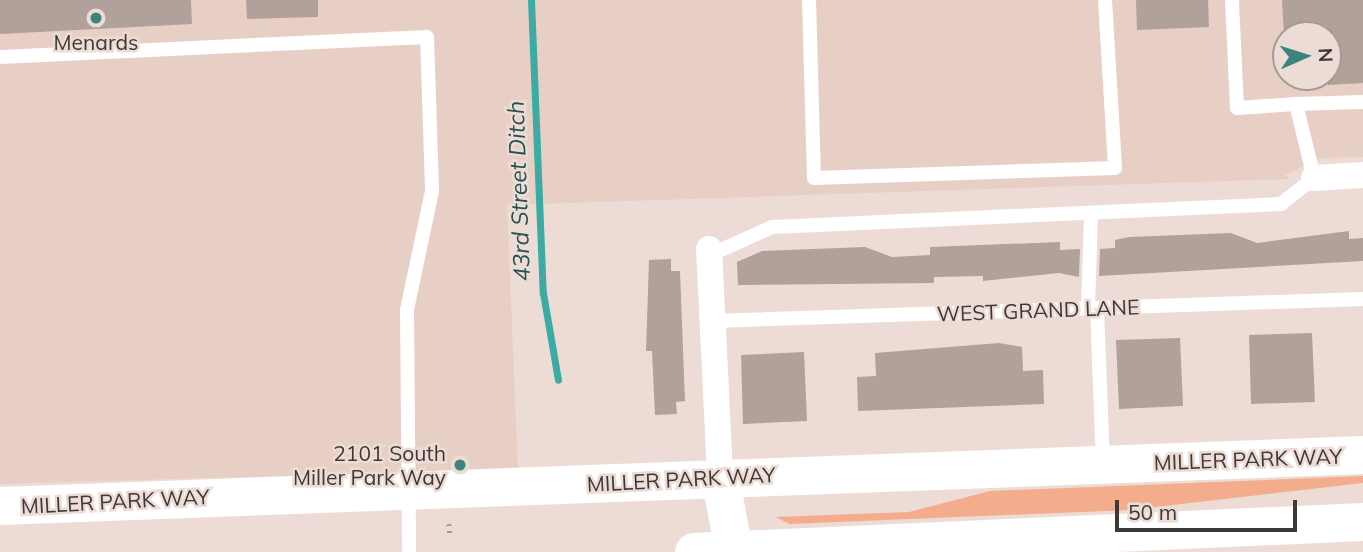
<!DOCTYPE html>
<html>
<head>
<meta charset="utf-8">
<style>
	body { margin:0 }
	#map { position:relative; width:1363px; height:552px; overflow:hidden; background:#ecdcd5; font-family:Mulish,sans-serif }
	div>[style] { position:absolute }
	[style*='--x'] { left:calc(var(--x)*1px); top:calc(var(--y)*1px); width:calc(var(--w)*1px); rotate:calc(var(--a)*1deg) }
	.built>* { inset:0; background:#e7cfc5 }
	.green>* { inset:0; background:#f3ad8d }
	.stream>* { height:7px; margin:-3.5px; padding:0 3.5px; transform-origin:3.5px; border-radius:3.5px; background:#3caba4 }
	.building>* { inset:0; background:#b0a19a }
	.path>* { height:4.5px; margin-top:-2.25px; transform-origin:0; background:repeating-linear-gradient(90deg,#a29691 0 2px,transparent 0 7px) }
	.lane>* { height:14px; margin:-7px; padding:0 7px; transform-origin:7px; border-radius:7px; background:#fff }
	.street>* { height:26px; margin:-13px; padding:0 13px; transform-origin:13px; border-radius:13px; background:#fff }
	.secondary>* { height:38px; margin:-19px; padding:0 19px; transform-origin:19px; border-radius:19px; background:#fff }
	.dots>* { width:19px; height:19px; translate:-50% -50%; box-sizing:border-box; border:4px solid #ecdcd5; border-radius:50% }
	span { translate:-50% -50%; white-space:nowrap; text-align:center; line-height:1.15; -webkit-text-stroke:5px #ecdcd5; paint-order:stroke }
	.poi-label { font-size:21px; color:#3f3936 }
	.right { translate:-100% -50%; text-align:right }
	.street-label { font-size:21px; color:#3f3936 }
	.water-label { font-size:23px; color:#245350; font-style:italic }
	.north { position:absolute; left:1272px; top:21px; width:70px; height:70px; box-sizing:border-box; background:#ecdcd5; border:2px solid #a79b95; border-radius:50%; rotate:87deg; font-size:19px; font-weight:700; line-height:28px; text-align:center; color:#3f3936 }
	.north::after { content:''; display:block; margin:auto; width:24px; height:32px; background:#3b837e; clip-path:polygon(50% 0,100% 100%,50% 72%,0 100%) }
	.scale { position:absolute; left:1115px; top:500px; width:182px; height:32px; box-sizing:border-box; border:4px solid #3f3936; border-top:0; padding-left:9px; font-size:21px; line-height:24px; white-space:nowrap; color:#3f3936; -webkit-text-stroke:5px #ecdcd5; paint-order:stroke }
</style>
</head>
<body>
<div id="map">
	<div class="built">
		<i style="clip-path:polygon(evenodd,0 0,1363px 0,1363px 157px,1320px 158px,1285px 175px,1289px 179px,507px 205px,518px 469px,0 484px,0 0,1286px 35px,1328px 35px,1328px 77px,1286px 77px,1286px 35px)"></i>
	</div>
	<div class="green">
		<i style="clip-path:polygon(1363px 476px,1363px 483px,1130px 510px,790px 524px,775px 517px,909px 512px,990px 491px)"></i>
	</div>
	<div class="stream">
		<i style="--x:531;--y:0;--w:293;--a:87.7"></i>
		<i style="--x:543;--y:293;--w:88;--a:80.2"></i>
	</div>
	<div class="building">
		<i style="clip-path:polygon(0 0,191px 0,192px 24px,0 34px)"></i>
		<i style="clip-path:polygon(246px 0,318px 0,318px 17px,247px 19px)"></i>
		<i style="clip-path:polygon(1136px 0,1208px 0,1209px 27px,1137px 30px)"></i>
		<i style="clip-path:polygon(1282px 0,1363px 0,1363px 83px,1328px 85px,1328px 35px,1284px 35px)"></i>
		<i style="clip-path:polygon(1349px 231px,1349px 239px,1363px 238px,1363px 261px,1099px 276px,1100px 249px,1115px 248px,1115px 240px,1129px 237px,1231px 233px,1257px 243px)"></i>
		<i style="clip-path:polygon(1060px 242px,1060px 250px,1080px 249px,1079px 277px,1059px 273px,983px 281px,983px 276px,934px 277px,934px 283px,738px 285px,737px 262px,762px 251px,865px 247px,892px 257px,930px 255px,930px 247px)"></i>
		<i style="clip-path:polygon(671px 259px,671px 271px,680px 271px,685px 401px,676px 402px,677px 414px,655px 415px,652px 351px,646px 351px,649px 260px)"></i>
		<i style="clip-path:polygon(1312px 333px,1315px 402px,1251px 404px,1249px 335px)"></i>
		<i style="clip-path:polygon(1180px 338px,1183px 406px,1119px 409px,1116px 340px)"></i>
		<i style="clip-path:polygon(999px 343px,1022px 347px,1023px 371px,1043px 370px,1044px 404px,858px 411px,857px 377px,876px 376px,875px 353px)"></i>
		<i style="clip-path:polygon(804px 352px,807px 421px,743px 424px,741px 355px)"></i>
	</div>
	<div class="path">
		<i style="--x:449;--y:524;--w:10;--a:84"></i>
	</div>
	<div class="lane">
		<i style="--x:809;--y:0;--w:178;--a:88.4"></i>
		<i style="--x:814;--y:178;--w:301;--a:-1.9"></i>
		<i style="--x:1115;--y:168;--w:168;--a:-93.4"></i>
		<i style="--x:0;--y:57;--w:427;--a:-2.7"></i>
		<i style="--x:427;--y:37;--w:154;--a:88.1"></i>
		<i style="--x:432;--y:191;--w:122;--a:101.9"></i>
		<i style="--x:407;--y:310;--w:242;--a:89.5"></i>
		<i style="--x:1296;--y:104;--w:67;--a:-1.7"></i>
		<i style="--x:710;--y:255;--w:68;--a:-24.3"></i>
		<i style="--x:772;--y:227;--w:510;--a:-2.59"></i>
		<i style="--x:1281;--y:204;--w:42;--a:-38.2"></i>
		<i style="--x:1314;--y:178;--w:76;--a:-103.7"></i>
		<i style="--x:1296;--y:104;--w:59;--a:176.1"></i>
		<i style="--x:1237;--y:108;--w:108;--a:-92.7"></i>
		<i style="--x:1097;--y:308;--w:155;--a:87.8"></i>
		<i style="--x:1088;--y:309;--w:94;--a:-88.2"></i>
		<i style="--x:713;--y:321;--w:650;--a:-1.94"></i>
	</div>
	<div class="street">
		<i style="--x:1314;--y:178;--w:49;--a:-3.5"></i>
		<i style="--x:709;--y:249;--w:227;--a:87.2"></i>
	</div>
	<div class="secondary">
		<i style="--x:720;--y:476;--w:76;--a:79.4"></i>
		<i style="--x:0;--y:506;--w:1364;--a:-2.14"></i>
		<i style="--x:694;--y:552;--w:670;--a:-2.57"></i>
	</div>
	<div class="dots">
		<i style="left:96px;top:18px;background:#3b837e"></i>
		<i style="left:460px;top:465px;background:#3b837e"></i>
	</div>
	<div class="poi-label">
		<span style="left:96px;top:42px">Menards</span>
		<span class="right" style="left:446px;top:465px">2101 South<br>Miller Park Way</span>
	</div>
	<div class="street-label">
		<span style="left:1038px;top:310px;rotate:-2deg">WEST GRAND LANE</span>
		<span style="left:1248px;top:459px;rotate:-2deg">MILLER PARK WAY</span>
		<span style="left:681px;top:479px;rotate:-3deg">MILLER PARK WAY</span>
		<span style="left:115px;top:501px;rotate:-3deg">MILLER PARK WAY</span>
	</div>
	<div class="water-label">
		<span style="left:519px;top:191px;rotate:-92deg">43rd Street Ditch</span>
	</div>
	<div class="north">N</div>
	<div class="scale">50 m</div>
</div>
</body>
</html>
